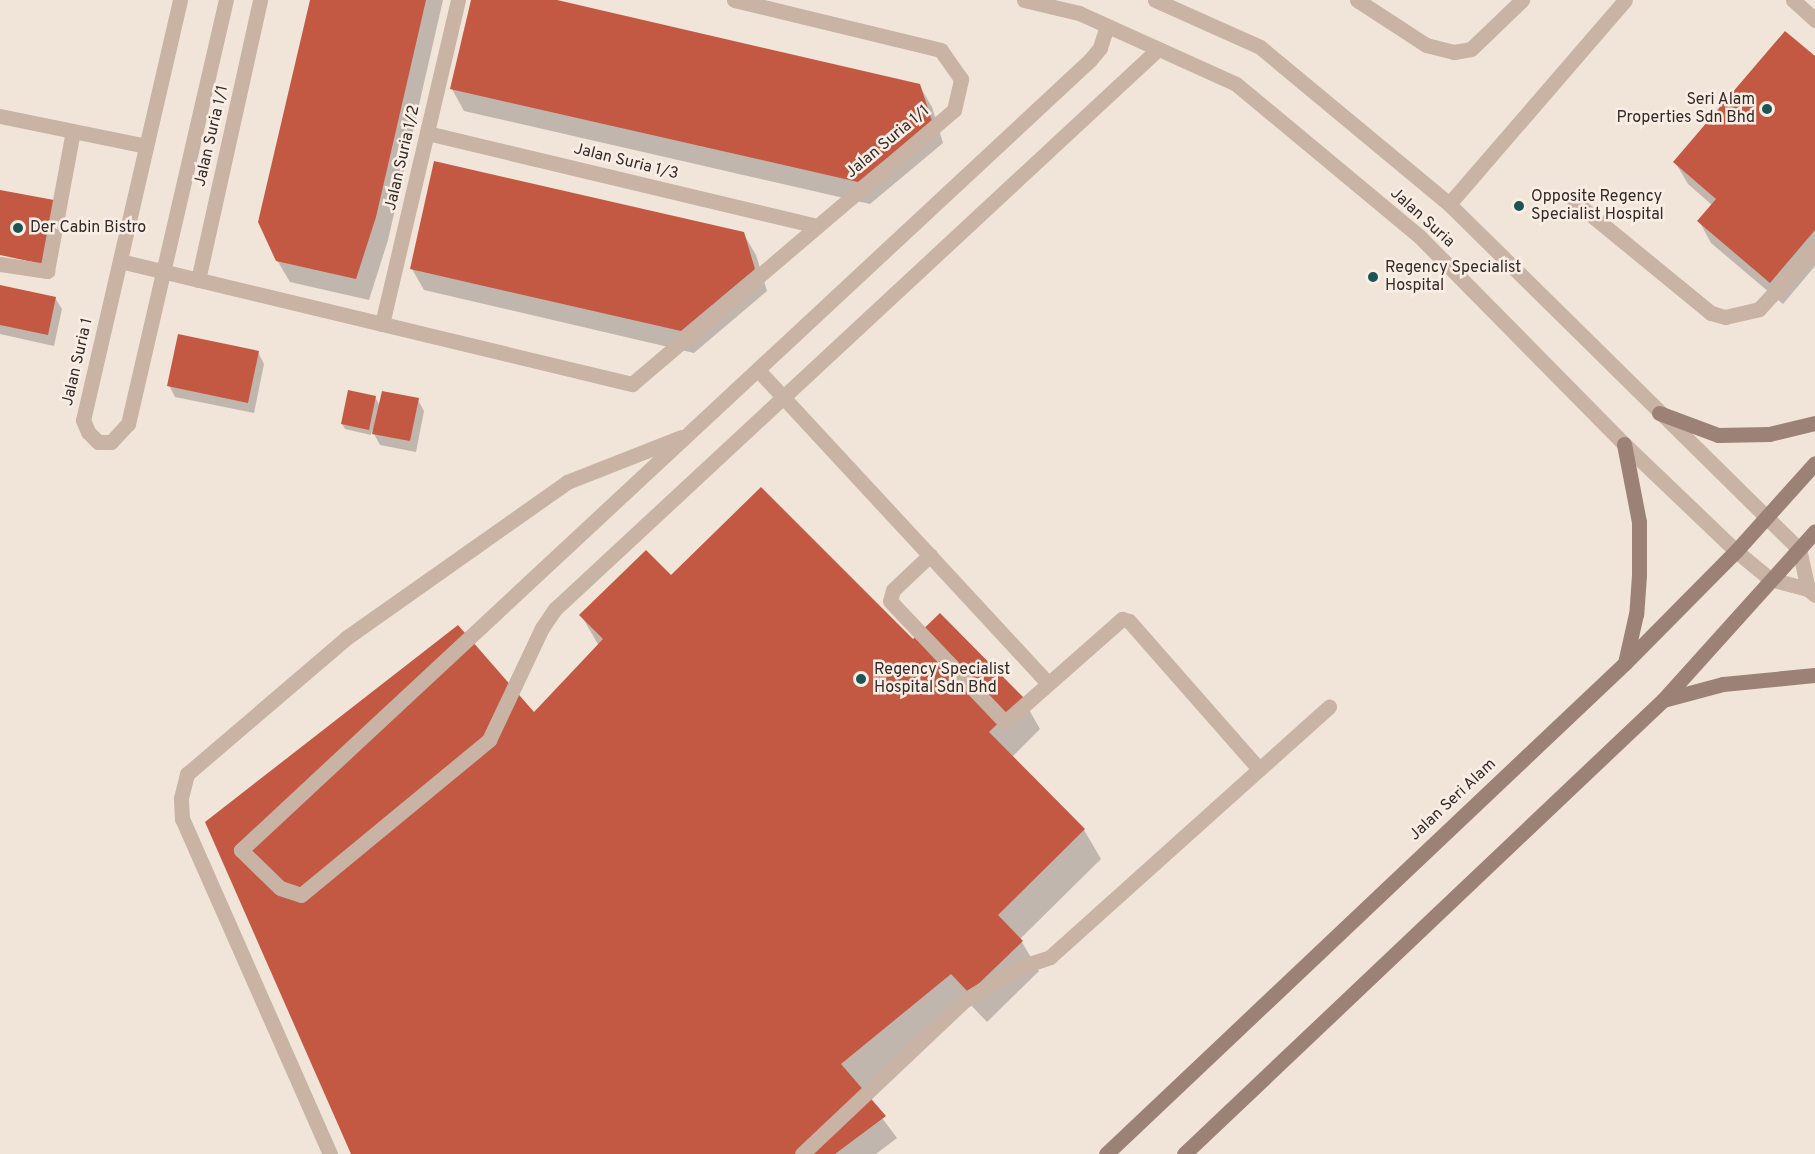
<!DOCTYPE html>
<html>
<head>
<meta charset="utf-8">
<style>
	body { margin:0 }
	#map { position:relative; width:1815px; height:1154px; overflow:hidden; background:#f1e4d9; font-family:Overpass,sans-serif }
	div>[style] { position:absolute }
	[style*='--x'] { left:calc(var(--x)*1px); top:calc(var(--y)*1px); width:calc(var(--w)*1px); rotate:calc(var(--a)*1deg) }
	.shadow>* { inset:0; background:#0003 }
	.building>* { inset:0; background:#c45943 }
	.service>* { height:15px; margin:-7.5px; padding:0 7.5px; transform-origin:7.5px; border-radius:7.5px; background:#c8b3a5 }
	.minor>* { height:15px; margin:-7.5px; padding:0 7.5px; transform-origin:7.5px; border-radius:7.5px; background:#c8b3a5 }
	.secondary>* { height:15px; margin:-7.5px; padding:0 7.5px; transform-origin:7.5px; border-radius:7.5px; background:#9c8177 }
	.dots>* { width:16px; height:16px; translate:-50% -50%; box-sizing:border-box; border:3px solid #f9eee5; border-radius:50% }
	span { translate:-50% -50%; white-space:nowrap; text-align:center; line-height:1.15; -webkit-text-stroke:5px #f9eee5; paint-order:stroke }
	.poi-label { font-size:16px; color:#342a26 }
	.right { translate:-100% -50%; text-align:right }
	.left { translate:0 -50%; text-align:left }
	.street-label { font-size:16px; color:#342a26 }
</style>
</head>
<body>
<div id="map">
	<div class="shadow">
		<i style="clip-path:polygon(312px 0,443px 0,388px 240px,369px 300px,290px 282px,277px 260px)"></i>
		<i style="clip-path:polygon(472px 0,549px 0,919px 85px,932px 107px,943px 143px,870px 204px,464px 111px,452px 89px)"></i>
		<i style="clip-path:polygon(1815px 58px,1815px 266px,1783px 304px,1711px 243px,1699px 221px,1712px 205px,1688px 184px,1675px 162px)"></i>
		<i style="clip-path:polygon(743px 233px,756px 255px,767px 291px,694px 353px,424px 290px,412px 269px)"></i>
		<i style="clip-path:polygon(0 287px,55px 298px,62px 309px,54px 346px,0 334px)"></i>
		<i style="clip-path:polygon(258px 352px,264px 364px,254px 413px,175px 397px,169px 385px)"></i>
		<i style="clip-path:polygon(375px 397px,380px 406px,418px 400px,424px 411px,416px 452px,380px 445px,372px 430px,371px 435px,345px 429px,342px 424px)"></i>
		<i style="clip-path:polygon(671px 578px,913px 641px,1023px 699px,1040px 729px,1012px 757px,1084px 830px,1101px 859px,1020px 939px,1039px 971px,987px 1022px,969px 1003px,862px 1091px,897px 1138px,876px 1154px,353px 1154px,534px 714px,599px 646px,581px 615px)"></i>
	</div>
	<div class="building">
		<i style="clip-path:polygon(310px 0,426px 0,376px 217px,356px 279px,276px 261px,258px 222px)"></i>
		<i style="clip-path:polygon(471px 0,557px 0,920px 84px,932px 121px,858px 182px,450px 89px)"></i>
		<i style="clip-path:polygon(1785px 31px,1815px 56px,1815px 230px,1770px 283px,1697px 221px,1716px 199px,1673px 162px)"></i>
		<i style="clip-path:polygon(434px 161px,744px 232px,755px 269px,681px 331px,410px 269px)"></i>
		<i style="clip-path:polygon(0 190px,54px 200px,42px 264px,0 255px)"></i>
		<i style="clip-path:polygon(0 285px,56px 297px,48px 335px,0 325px)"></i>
		<i style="clip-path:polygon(178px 334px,259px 351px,248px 403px,167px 386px)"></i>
		<i style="clip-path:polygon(348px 390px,376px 396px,369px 430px,341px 424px)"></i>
		<i style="clip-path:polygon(382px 391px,419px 398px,410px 441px,372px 434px)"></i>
		<i style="clip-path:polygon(761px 487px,913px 639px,940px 613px,1024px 698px,989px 732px,1085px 829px,998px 915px,1023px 941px,969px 993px,951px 974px,841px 1064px,886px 1116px,835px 1154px,351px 1154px,205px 822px,458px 625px,534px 712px,603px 639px,579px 615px,646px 550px,671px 575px)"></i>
	</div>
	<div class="service">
		<i style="--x:1357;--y:0;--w:82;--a:33.1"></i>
		<i style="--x:1426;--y:45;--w:29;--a:14"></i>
		<i style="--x:1454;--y:52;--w:17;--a:-10"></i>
		<i style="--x:1471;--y:49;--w:71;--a:-43.9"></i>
		<i style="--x:1793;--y:0;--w:30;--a:42"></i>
		<i style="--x:1107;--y:26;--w:23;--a:108"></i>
		<i style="--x:1100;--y:48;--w:16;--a:130"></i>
		<i style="--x:1090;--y:60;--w:1160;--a:137.06"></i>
		<i style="--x:241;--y:850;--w:54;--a:44.3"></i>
		<i style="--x:280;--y:888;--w:22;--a:18"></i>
		<i style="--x:301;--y:895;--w:244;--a:-39.5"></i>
		<i style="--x:489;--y:740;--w:124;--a:-64.7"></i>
		<i style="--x:542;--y:628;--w:23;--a:-56"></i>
		<i style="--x:555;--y:609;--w:823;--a:-42.88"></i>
		<i style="--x:0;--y:116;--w:149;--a:11.6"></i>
		<i style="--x:427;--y:133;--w:401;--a:13.4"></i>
		<i style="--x:1574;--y:201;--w:177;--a:39.3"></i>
		<i style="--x:1711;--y:313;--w:15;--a:16"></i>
		<i style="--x:1725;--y:317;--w:35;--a:-13"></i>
		<i style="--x:1759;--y:309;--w:83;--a:-47.4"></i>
		<i style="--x:1449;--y:204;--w:269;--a:-49.2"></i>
		<i style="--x:0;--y:264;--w:48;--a:8.5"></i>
		<i style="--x:47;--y:271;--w:142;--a:-79.5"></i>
		<i style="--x:382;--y:324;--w:333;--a:-76.8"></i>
		<i style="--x:758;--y:370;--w:427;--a:47.2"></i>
		<i style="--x:930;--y:555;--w:51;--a:136.6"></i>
		<i style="--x:893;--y:590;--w:11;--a:105"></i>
		<i style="--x:890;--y:601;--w:167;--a:46.5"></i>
		<i style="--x:1005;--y:722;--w:156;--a:-41.4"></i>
		<i style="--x:1122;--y:619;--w:7;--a:16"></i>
		<i style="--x:1129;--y:621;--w:197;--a:48.7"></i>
		<i style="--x:330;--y:1154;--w:366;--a:-113.8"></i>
		<i style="--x:182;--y:819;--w:21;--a:-93"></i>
		<i style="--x:181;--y:798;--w:25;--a:-76"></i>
		<i style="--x:187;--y:774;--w:209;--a:-40.5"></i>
		<i style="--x:346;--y:638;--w:271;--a:-35.2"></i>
		<i style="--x:567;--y:482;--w:123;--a:-21.5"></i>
		<i style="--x:802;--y:1154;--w:224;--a:-43.4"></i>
		<i style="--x:965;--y:1000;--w:61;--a:-31.6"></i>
		<i style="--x:1017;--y:968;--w:35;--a:-18"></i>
		<i style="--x:1050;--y:957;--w:375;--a:-41.9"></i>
	</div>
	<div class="minor">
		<i style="--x:180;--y:0;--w:431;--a:103"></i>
		<i style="--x:83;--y:420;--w:13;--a:67"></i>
		<i style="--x:88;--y:432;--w:14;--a:45"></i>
		<i style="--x:98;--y:442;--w:13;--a:0"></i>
		<i style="--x:111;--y:442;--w:25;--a:-47"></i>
		<i style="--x:128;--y:424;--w:435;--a:-77"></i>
		<i style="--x:1024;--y:0;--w:57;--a:13.3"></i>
		<i style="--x:1079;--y:13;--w:172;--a:24.3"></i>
		<i style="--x:1236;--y:84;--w:239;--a:39.7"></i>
		<i style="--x:1420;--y:237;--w:291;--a:45.4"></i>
		<i style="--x:1624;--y:444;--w:155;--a:43.7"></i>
		<i style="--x:1736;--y:551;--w:44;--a:39.5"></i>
		<i style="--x:1770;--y:579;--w:39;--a:15"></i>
		<i style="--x:1808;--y:589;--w:9;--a:41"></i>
		<i style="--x:1155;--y:0;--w:115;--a:24.1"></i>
		<i style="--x:1260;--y:47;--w:246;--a:39.7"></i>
		<i style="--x:1449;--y:204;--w:491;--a:44.6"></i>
		<i style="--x:1799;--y:549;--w:41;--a:77.3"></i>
		<i style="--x:120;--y:261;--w:527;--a:13.51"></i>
		<i style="--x:632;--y:384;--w:423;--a:-40.4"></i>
		<i style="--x:954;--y:110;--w:32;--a:-77"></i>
		<i style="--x:961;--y:79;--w:35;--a:-125"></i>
		<i style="--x:941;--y:50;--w:213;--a:-166.4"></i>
		<i style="--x:198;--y:280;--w:287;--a:-77.5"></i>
	</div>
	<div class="secondary">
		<i style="--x:1659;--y:413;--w:63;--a:20.4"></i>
		<i style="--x:1718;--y:435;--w:51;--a:-1.1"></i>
		<i style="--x:1769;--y:434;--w:47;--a:-13.4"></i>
		<i style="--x:1624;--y:444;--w:79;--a:79.1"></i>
		<i style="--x:1639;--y:522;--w:53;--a:90"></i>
		<i style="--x:1639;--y:575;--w:39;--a:94"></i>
		<i style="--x:1636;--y:614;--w:50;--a:102.7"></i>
		<i style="--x:1663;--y:700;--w:62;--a:-14.9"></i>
		<i style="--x:1723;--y:684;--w:92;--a:-5.6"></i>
		<i style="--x:1106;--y:1154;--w:714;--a:-43.41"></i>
		<i style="--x:1625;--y:663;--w:158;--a:-45.3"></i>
		<i style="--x:1736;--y:551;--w:118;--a:-48.1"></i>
		<i style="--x:1184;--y:1154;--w:660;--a:-43.47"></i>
		<i style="--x:1663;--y:700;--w:227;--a:-48"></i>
	</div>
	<div class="dots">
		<i style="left:1767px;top:109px;background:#1d5554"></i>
		<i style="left:1519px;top:206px;background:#1d5554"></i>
		<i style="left:18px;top:228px;background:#1d5554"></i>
		<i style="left:1373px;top:277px;background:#1d5554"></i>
		<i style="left:861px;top:679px;background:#1d5554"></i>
	</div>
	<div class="poi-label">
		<span class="right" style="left:1755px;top:109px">Seri Alam<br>Properties Sdn Bhd</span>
		<span class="left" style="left:1531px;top:206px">Opposite Regency<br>Specialist Hospital</span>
		<span class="left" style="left:30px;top:228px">Der Cabin Bistro</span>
		<span class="left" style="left:1385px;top:277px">Regency Specialist<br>Hospital</span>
		<span class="left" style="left:874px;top:679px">Regency Specialist<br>Hospital Sdn Bhd</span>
	</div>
	<div class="street-label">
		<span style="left:212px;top:136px;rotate:-77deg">Jalan Suria 1/1</span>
		<span style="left:888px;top:142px;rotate:-40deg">Jalan Suria 1/1</span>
		<span style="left:403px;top:158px;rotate:-77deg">Jalan Suria 1/2</span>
		<span style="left:626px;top:162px;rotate:14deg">Jalan Suria 1/3</span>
		<span style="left:1422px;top:218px;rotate:42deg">Jalan Suria</span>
		<span style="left:78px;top:362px;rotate:-77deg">Jalan Suria 1</span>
		<span style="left:1453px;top:800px;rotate:-43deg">Jalan Seri Alam</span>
	</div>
</div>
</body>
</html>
